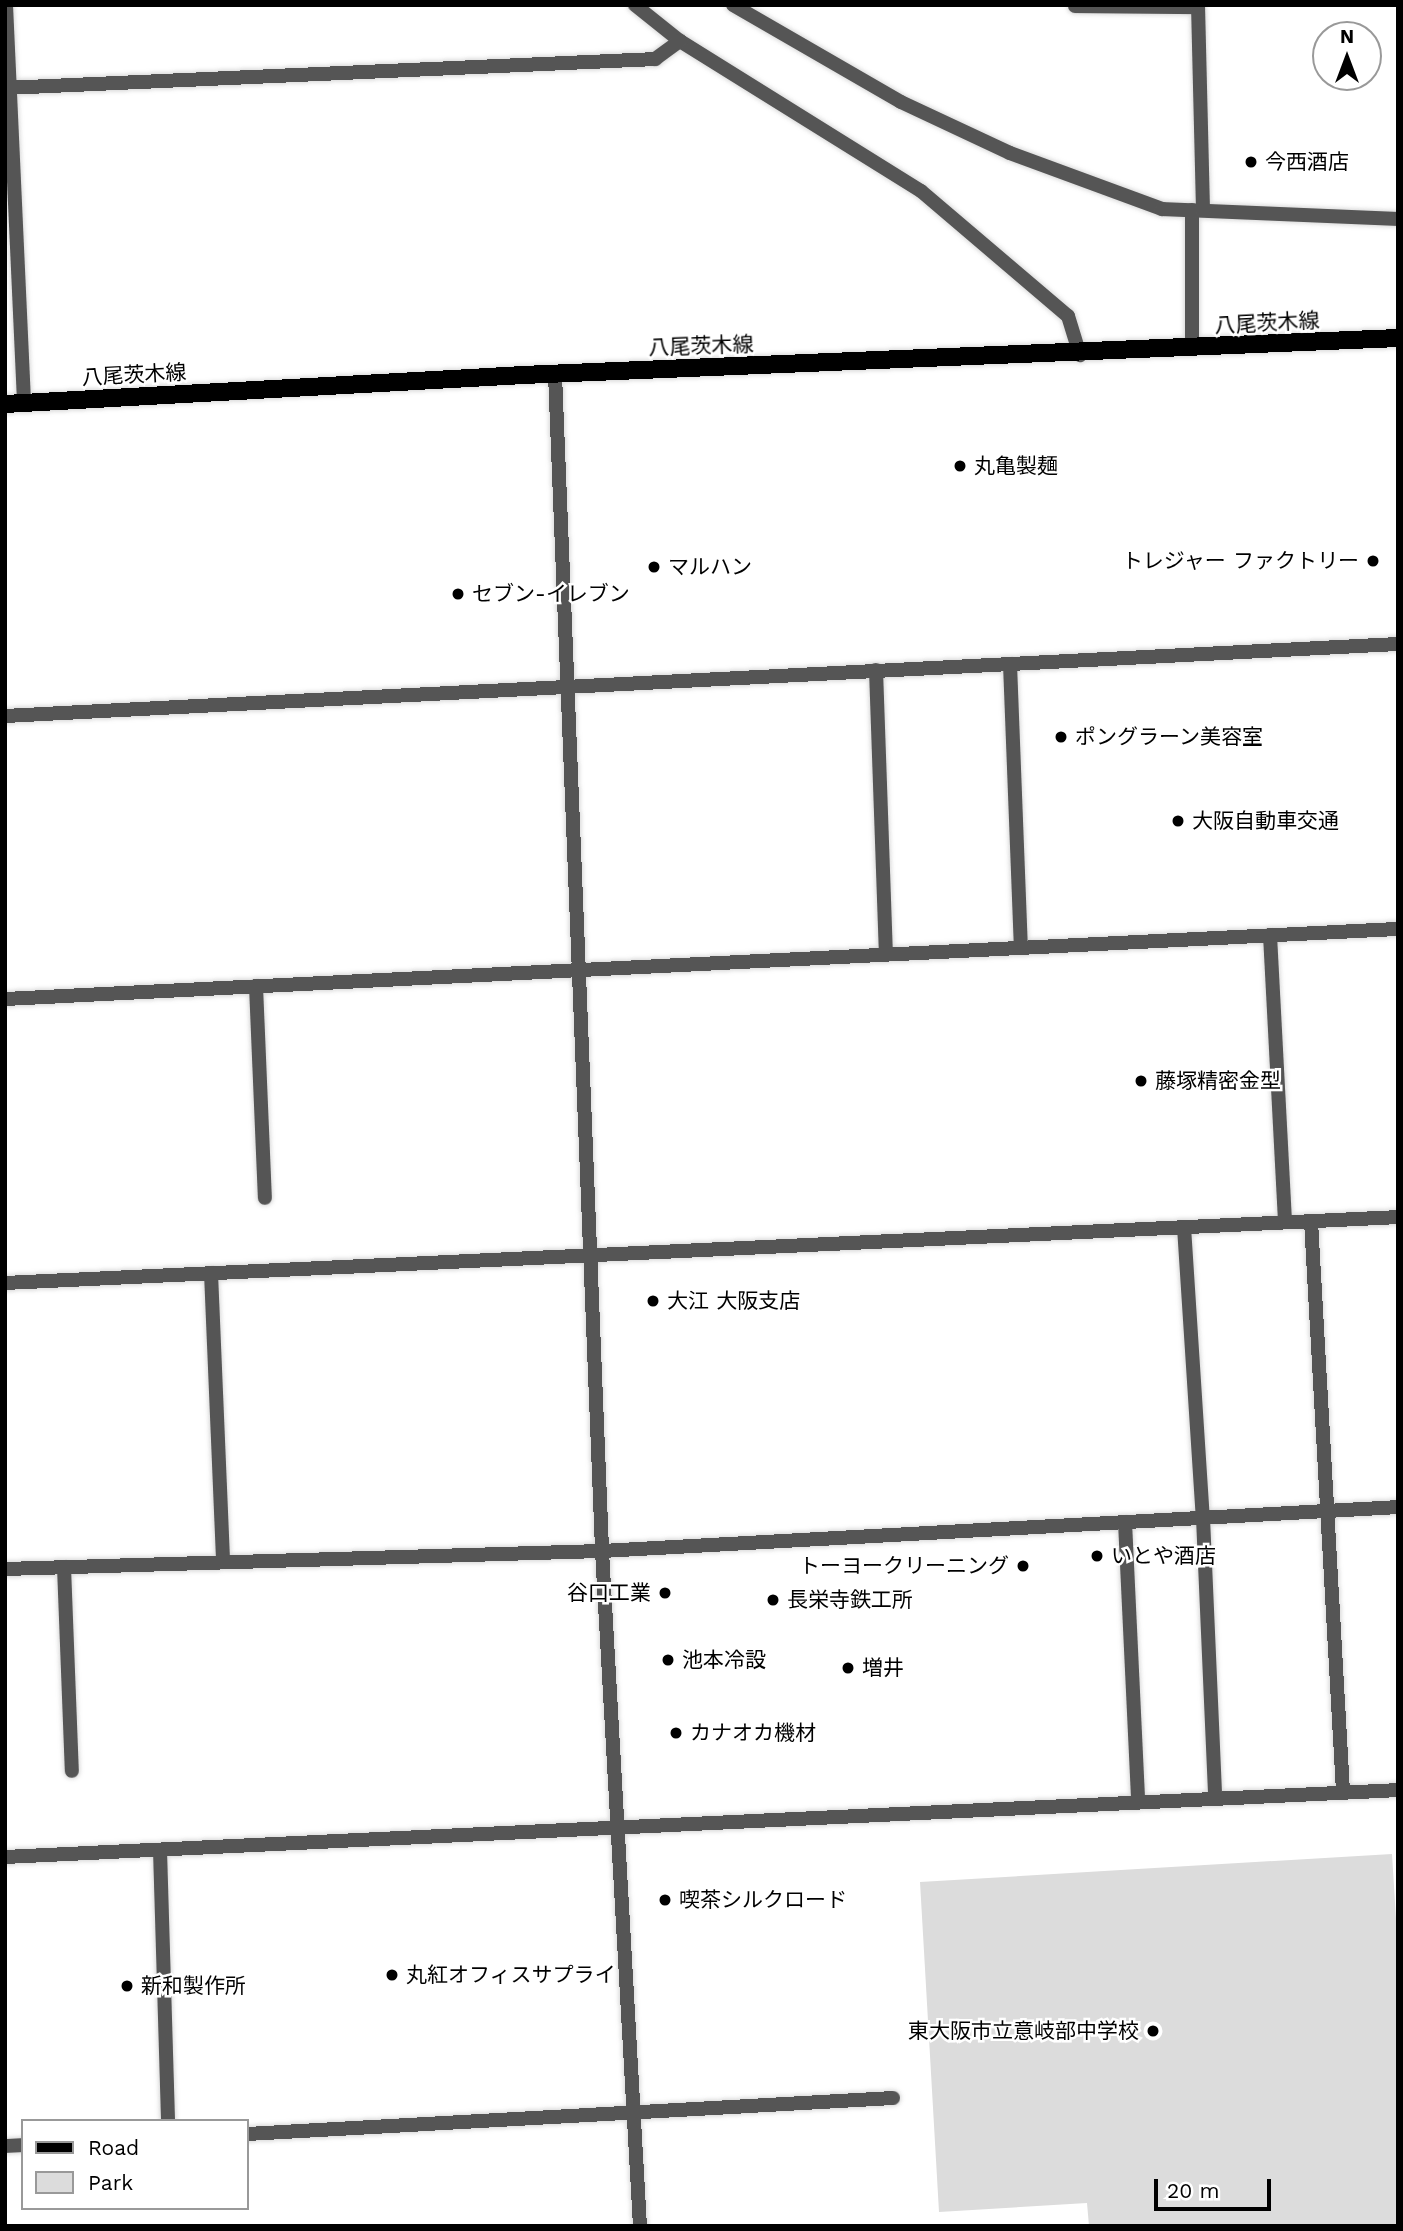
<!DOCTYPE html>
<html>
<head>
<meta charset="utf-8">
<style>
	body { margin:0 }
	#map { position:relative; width:1403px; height:2231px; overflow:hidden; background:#fff; font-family:"Work Sans","Noto Sans JP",sans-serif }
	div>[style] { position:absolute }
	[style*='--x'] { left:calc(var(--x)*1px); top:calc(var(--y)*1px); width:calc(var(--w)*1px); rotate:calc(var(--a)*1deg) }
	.green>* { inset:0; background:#dcdcdc }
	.roads { filter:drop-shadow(0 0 2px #dbdbdb) drop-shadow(0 0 2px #dbdbdb) }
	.lane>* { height:14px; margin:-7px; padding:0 7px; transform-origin:7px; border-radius:7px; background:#555 }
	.street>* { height:14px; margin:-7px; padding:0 7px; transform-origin:7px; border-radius:7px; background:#555 }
	.primary>* { height:18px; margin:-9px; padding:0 9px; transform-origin:9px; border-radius:9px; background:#000 }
	.dots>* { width:19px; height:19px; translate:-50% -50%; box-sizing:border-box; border:4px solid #fff; border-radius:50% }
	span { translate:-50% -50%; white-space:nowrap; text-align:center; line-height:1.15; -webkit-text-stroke:5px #fff; paint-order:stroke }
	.poi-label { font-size:21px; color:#000 }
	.left { translate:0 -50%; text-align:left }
	.right { translate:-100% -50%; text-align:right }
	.street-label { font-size:21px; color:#000 }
	.frame { position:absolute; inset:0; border:7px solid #000; pointer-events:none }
	.legend { position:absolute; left:21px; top:2119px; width:228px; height:91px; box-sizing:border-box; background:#fff; border:2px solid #999; margin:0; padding:9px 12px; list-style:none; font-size:21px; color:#000 }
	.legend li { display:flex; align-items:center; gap:14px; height:35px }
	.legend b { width:35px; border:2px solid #999 }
	.north { position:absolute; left:1312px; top:21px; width:70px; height:70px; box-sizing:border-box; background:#fff; border:2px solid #999; border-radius:50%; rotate:0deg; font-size:19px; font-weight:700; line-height:28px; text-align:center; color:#000 }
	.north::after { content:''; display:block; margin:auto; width:24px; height:32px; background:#000; clip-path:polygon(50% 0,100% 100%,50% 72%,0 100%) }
	.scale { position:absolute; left:1154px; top:2179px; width:117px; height:32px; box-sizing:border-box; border:4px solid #000; border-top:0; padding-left:9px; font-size:21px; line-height:24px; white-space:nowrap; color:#000; -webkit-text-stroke:5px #fff; paint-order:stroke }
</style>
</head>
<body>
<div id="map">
	<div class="green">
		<i style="clip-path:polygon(1392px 1854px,1398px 1951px,1398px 2226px,1089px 2226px,1087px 2203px,939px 2212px,920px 1882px)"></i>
	</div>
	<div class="roads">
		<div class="lane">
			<i style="--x:1075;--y:6;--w:123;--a:0.5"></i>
			<i style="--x:1192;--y:210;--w:139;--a:90"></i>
			<i style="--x:1010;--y:664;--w:283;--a:87.8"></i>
			<i style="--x:876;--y:670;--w:284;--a:88"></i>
			<i style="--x:256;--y:986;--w:212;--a:87.6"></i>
			<i style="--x:1184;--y:1227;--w:292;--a:86.3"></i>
			<i style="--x:211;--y:1273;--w:289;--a:87.6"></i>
			<i style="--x:64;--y:1567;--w:204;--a:87.8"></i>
		</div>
		<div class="street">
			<i style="--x:6;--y:5;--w:398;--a:87.4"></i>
			<i style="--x:635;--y:5;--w:58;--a:38.7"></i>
			<i style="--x:680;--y:41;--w:284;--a:31.9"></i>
			<i style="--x:921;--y:191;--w:193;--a:40.4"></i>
			<i style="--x:1068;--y:316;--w:41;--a:72.9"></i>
			<i style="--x:733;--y:5;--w:194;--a:30"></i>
			<i style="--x:901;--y:102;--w:120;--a:25.1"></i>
			<i style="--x:1010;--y:153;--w:162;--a:20.2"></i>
			<i style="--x:1162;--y:209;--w:236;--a:2.4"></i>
			<i style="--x:1198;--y:5;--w:205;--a:88.6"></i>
			<i style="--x:5;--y:88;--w:651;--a:-2.55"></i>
			<i style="--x:655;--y:59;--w:31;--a:-36"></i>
			<i style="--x:555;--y:374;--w:1178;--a:87.71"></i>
			<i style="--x:602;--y:1551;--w:676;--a:86.78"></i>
			<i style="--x:5;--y:716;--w:1395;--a:-2.96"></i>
			<i style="--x:1270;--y:935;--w:287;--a:87"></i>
			<i style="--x:5;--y:999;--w:1395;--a:-2.88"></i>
			<i style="--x:1311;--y:1221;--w:572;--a:86.79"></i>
			<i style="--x:5;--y:1283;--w:1395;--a:-2.71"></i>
			<i style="--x:1203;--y:1518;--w:280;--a:87.5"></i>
			<i style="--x:1125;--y:1522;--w:280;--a:87.3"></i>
			<i style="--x:5;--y:1569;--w:597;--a:-1.73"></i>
			<i style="--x:602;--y:1551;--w:797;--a:-3.16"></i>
			<i style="--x:160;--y:1850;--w:271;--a:88.3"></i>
			<i style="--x:5;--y:1857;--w:1395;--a:-2.75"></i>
			<i style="--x:247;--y:2134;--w:647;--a:-3.19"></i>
			<i style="--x:5;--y:2146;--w:18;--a:-3"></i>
		</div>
		<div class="primary">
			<i style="--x:5;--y:404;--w:519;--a:-3.2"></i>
			<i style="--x:523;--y:375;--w:876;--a:-2.42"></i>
		</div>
	</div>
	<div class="dots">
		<i style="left:1251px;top:162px;background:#000"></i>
		<i style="left:960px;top:466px;background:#000"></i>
		<i style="left:1373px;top:561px;background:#000"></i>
		<i style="left:654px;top:567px;background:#000"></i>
		<i style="left:458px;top:594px;background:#000"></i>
		<i style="left:1061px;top:737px;background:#000"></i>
		<i style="left:1178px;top:821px;background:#000"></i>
		<i style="left:1141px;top:1081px;background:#000"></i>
		<i style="left:653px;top:1301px;background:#000"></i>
		<i style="left:1097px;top:1556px;background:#000"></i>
		<i style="left:1023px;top:1566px;background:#000"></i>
		<i style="left:665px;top:1593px;background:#000"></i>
		<i style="left:773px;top:1600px;background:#000"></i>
		<i style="left:668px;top:1660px;background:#000"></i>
		<i style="left:848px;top:1668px;background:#000"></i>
		<i style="left:676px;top:1733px;background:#000"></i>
		<i style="left:665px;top:1900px;background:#000"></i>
		<i style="left:392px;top:1975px;background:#000"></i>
		<i style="left:127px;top:1986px;background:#000"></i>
		<i style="left:1153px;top:2031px;background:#000"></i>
	</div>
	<div class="poi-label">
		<span class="left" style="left:1265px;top:162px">今西酒店</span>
		<span class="left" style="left:974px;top:466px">丸亀製麺</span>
		<span class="right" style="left:1359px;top:561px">トレジャー ファクトリー</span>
		<span class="left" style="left:668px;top:567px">マルハン</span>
		<span class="left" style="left:472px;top:594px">セブン-イレブン</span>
		<span class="left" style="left:1075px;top:737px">ポングラーン美容室</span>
		<span class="left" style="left:1192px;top:821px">大阪自動車交通</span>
		<span class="left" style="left:1155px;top:1081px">藤塚精密金型</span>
		<span class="left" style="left:667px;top:1301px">大江 大阪支店</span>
		<span class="left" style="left:1111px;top:1556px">いとや酒店</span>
		<span class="right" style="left:1009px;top:1566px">トーヨークリーニング</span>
		<span class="right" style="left:651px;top:1593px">谷口工業</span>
		<span class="left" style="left:787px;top:1600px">長栄寺鉄工所</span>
		<span class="left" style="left:682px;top:1660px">池本冷設</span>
		<span class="left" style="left:862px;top:1668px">増井</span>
		<span class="left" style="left:690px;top:1733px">カナオカ機材</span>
		<span class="left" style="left:679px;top:1900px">喫茶シルクロード</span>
		<span class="left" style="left:406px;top:1975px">丸紅オフィスサプライ</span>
		<span class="left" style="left:141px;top:1986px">新和製作所</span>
		<span class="right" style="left:1139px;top:2031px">東大阪市立意岐部中学校</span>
	</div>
	<div class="street-label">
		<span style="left:1267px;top:323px;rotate:-3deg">八尾茨木線</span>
		<span style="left:701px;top:346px;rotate:-2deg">八尾茨木線</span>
		<span style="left:134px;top:375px;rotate:-3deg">八尾茨木線</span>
	</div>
	<div class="frame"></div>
	<ul class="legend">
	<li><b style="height:9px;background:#000"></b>Road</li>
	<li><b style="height:19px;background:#dcdcdc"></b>Park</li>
	</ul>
	<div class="north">N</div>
	<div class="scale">20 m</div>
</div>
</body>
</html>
